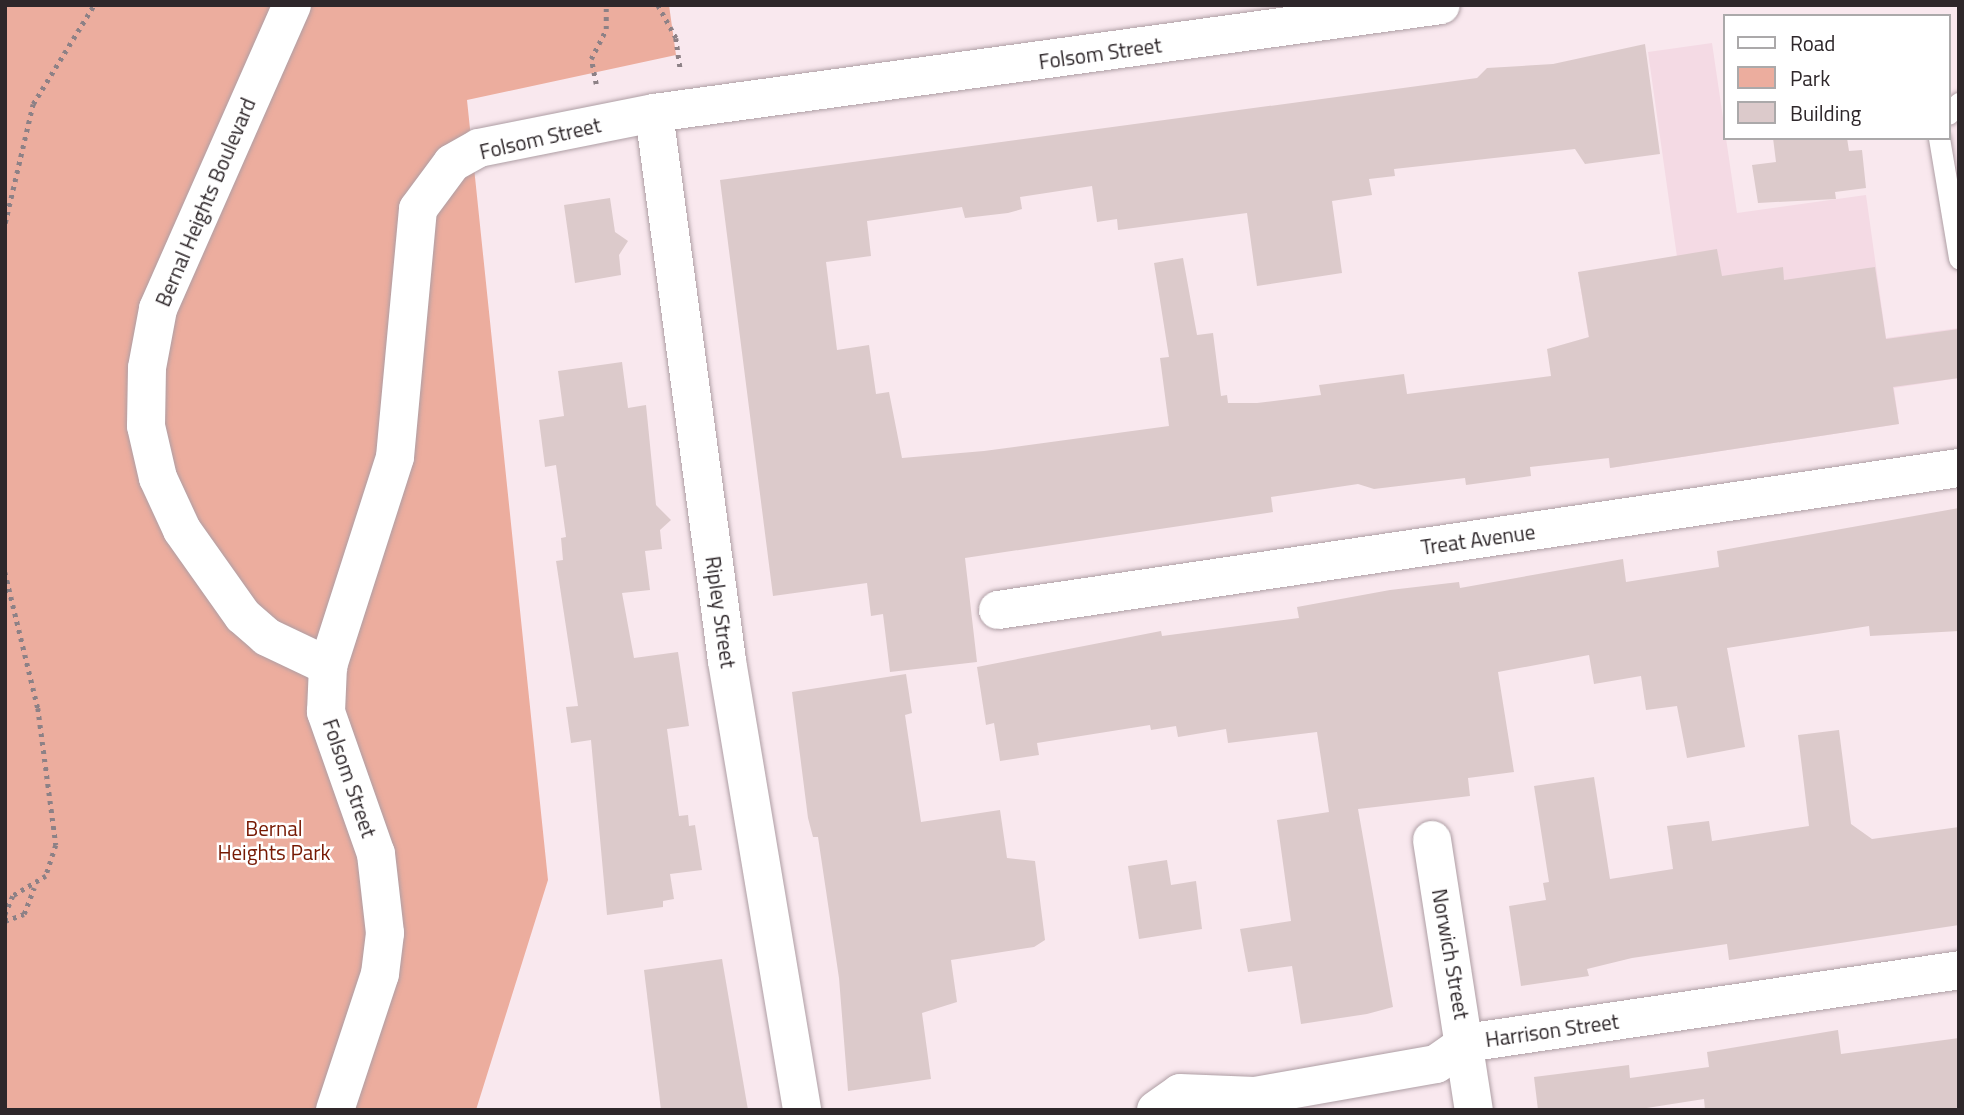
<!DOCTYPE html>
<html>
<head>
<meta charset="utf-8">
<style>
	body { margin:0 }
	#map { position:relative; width:1964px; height:1115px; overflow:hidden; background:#f9e8ee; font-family:"Titillium Web",sans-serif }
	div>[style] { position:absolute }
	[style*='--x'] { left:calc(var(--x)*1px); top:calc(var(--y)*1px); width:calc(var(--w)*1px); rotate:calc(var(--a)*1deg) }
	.built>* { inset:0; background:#f4dae4 }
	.green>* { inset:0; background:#ecad9e }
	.building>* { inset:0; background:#dccacb }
	.path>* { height:4.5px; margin-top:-2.25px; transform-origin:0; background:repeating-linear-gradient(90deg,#8d8186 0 3.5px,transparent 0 8.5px) }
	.roads { filter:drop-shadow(0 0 2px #ae9ea4) drop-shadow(0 0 2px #ae9ea4) }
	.lane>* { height:21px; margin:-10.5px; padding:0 10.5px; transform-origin:10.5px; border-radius:10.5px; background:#fff }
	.street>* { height:38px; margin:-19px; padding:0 19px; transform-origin:19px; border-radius:19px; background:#fff }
	.secondary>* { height:38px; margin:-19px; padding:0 19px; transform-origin:19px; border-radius:19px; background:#fff }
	span { translate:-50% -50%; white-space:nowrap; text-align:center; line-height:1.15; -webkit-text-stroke:5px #fff; paint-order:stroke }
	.street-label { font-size:21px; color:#2e272a }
	.park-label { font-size:21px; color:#761903 }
	.frame { position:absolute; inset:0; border:7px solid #2e272a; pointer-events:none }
	.legend { position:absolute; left:1723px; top:14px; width:228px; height:126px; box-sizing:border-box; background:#fff; border:2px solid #aba9aa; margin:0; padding:9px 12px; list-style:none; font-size:21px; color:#2e272a }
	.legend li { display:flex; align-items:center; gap:14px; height:35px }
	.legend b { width:35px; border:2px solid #aba9aa }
</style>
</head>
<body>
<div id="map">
	<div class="built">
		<i style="clip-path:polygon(1712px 43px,1737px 213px,1866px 195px,1886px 338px,1959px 328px,1959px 378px,1894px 388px,1899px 424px,1610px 468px,1578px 272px,1678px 264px,1648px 52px)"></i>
	</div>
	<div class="green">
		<i style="clip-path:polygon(5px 5px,669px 5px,676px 55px,467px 100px,548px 880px,476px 1110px,5px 1110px)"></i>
	</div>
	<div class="building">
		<i style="clip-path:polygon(1645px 44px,1660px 154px,1585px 164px,1575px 149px,1394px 169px,1395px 176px,1369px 179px,1372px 195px,1332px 201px,1342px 273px,1257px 286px,1247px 213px,1118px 230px,1117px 219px,1097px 222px,1092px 186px,1020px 197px,1022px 209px,1008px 213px,965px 218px,962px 207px,867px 221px,871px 256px,826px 262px,837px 350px,869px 345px,876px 394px,889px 392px,902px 458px,984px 451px,1169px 426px,1160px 358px,1169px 357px,1154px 263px,1183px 258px,1197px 335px,1213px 333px,1221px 396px,1227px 395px,1228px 403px,1257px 403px,1321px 395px,1319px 385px,1404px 374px,1407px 394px,1551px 376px,1547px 349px,1589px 337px,1578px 272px,1717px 249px,1722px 276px,1783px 267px,1784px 280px,1875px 267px,1886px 339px,1959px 329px,1959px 378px,1893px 387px,1899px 424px,1610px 468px,1609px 458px,1530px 467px,1531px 476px,1466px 485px,1465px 478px,1374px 489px,1358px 484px,1271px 497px,1273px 512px,965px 558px,977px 662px,890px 672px,883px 614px,871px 616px,867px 583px,773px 596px,720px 180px,1477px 78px,1487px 68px,1553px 64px)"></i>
		<i style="clip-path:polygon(1773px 138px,1847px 138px,1849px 151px,1862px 150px,1866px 188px,1835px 192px,1836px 199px,1758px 203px,1752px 165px,1776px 162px)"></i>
		<i style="clip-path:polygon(610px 198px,615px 232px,628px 241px,619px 255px,621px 275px,575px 283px,564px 205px)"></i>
		<i style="clip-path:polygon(622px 362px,628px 408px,646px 405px,656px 505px,671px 520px,660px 530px,662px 549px,645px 551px,650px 590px,622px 593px,634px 658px,678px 652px,689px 726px,667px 729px,679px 816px,688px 815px,689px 826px,695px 825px,702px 870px,670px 874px,674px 899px,663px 901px,663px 907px,607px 915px,591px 740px,571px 743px,566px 707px,578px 706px,556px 561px,563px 560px,561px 538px,566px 537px,556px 465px,545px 467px,539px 420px,564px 416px,558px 371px)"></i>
		<i style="clip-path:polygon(1959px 508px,1959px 631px,1870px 636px,1869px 626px,1727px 648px,1745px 747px,1687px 758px,1677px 706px,1646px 710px,1641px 676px,1594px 684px,1589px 655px,1498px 672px,1514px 772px,1468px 778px,1470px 796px,1358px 809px,1393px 1007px,1367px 1014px,1301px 1024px,1292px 966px,1248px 972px,1240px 929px,1291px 921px,1277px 820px,1329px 812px,1317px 732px,1228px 743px,1226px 729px,1178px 737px,1176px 726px,1151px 730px,1150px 725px,1037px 743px,1039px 755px,1000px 761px,994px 723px,986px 725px,977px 667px,1161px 631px,1162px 636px,1299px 618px,1297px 607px,1390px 590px,1459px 582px,1460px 588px,1623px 559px,1626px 582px,1719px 567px,1717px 551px)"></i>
		<i style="clip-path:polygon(906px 674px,912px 713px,905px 715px,921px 822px,1000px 810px,1007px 858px,1035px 861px,1045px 940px,1034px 947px,951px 960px,957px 1002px,922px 1013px,931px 1079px,848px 1091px,839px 978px,818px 837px,813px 837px,808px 818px,792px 692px)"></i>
		<i style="clip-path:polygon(1839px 730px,1851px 824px,1872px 839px,1959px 827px,1959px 925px,1729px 960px,1727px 944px,1632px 958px,1587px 969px,1589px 976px,1521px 986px,1509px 906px,1546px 900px,1543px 883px,1549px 882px,1534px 786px,1594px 777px,1610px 879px,1673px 869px,1667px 826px,1709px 821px,1712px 841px,1809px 826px,1798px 735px)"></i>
		<i style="clip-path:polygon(1167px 860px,1171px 885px,1196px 881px,1202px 929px,1139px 939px,1128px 866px)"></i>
		<i style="clip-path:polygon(722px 959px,748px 1110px,661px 1110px,644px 970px)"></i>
		<i style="clip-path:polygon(1838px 1030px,1841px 1054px,1959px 1038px,1959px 1110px,1705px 1110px,1704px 1099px,1634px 1110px,1538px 1110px,1534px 1077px,1629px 1065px,1630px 1078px,1709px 1067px,1707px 1052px)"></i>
	</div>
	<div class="path">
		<i style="--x:658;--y:5;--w:38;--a:61"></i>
		<i style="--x:676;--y:38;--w:30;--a:82"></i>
		<i style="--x:596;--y:84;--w:25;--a:-101"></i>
		<i style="--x:591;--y:59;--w:34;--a:-63"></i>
		<i style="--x:606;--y:29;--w:24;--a:-90"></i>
		<i style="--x:5;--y:223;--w:122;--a:-76.8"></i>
		<i style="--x:33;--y:104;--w:116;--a:-58.4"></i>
		<i style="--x:5;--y:572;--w:140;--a:76.4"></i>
		<i style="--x:38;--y:708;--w:138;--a:82.5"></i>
		<i style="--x:56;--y:845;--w:33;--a:108"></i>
		<i style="--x:46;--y:876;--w:39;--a:149"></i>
		<i style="--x:13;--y:896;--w:21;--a:113"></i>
		<i style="--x:5;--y:921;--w:20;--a:-20"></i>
		<i style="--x:24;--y:914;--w:28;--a:-69"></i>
	</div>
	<div class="roads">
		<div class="lane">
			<i style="--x:1948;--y:114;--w:16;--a:-45"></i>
			<i style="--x:1939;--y:138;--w:122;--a:80.5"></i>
		</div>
		<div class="street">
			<i style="--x:292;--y:5;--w:332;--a:113.8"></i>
			<i style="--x:158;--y:309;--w:60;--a:100.6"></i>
			<i style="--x:147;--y:368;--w:58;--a:91"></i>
			<i style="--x:146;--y:426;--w:53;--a:77"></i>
			<i style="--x:158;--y:478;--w:57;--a:65.2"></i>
			<i style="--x:182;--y:530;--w:105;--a:54.7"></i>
			<i style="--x:243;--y:616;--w:32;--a:41"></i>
			<i style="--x:267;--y:637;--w:68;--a:25.4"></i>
			<i style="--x:654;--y:113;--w:553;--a:82.41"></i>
			<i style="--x:727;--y:661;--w:455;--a:80.5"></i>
			<i style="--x:998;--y:610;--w:971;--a:-8.41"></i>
			<i style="--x:1432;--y:840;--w:273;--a:81.2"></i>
			<i style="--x:1156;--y:1110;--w:29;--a:-35"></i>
			<i style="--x:1180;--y:1093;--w:75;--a:2.3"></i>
			<i style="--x:1255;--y:1096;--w:184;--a:-10"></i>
			<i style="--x:1436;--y:1064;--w:37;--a:-35"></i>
			<i style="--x:1466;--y:1043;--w:498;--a:-8.4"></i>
		</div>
		<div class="secondary">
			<i style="--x:335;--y:1110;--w:143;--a:-71.7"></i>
			<i style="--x:380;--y:974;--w:41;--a:-83"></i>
			<i style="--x:385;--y:933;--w:80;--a:-96.5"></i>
			<i style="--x:376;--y:854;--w:151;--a:-109.4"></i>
			<i style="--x:326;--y:712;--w:46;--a:-87.5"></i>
			<i style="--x:328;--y:666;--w:219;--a:-72.2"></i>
			<i style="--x:395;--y:457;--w:249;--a:-84.7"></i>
			<i style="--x:418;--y:209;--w:57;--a:-53.5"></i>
			<i style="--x:452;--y:163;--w:31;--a:-29"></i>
			<i style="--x:479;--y:148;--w:178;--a:-11.3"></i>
			<i style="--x:654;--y:113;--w:794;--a:-7.81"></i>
		</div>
	</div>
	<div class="street-label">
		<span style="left:1100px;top:53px;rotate:-8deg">Folsom Street</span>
		<span style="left:540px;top:138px;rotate:-13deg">Folsom Street</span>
		<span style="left:205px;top:202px;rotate:-67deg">Bernal Heights Boulevard</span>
		<span style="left:1478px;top:539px;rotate:-8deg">Treat Avenue</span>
		<span style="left:721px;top:612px;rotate:82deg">Ripley Street</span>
		<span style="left:350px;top:778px;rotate:71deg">Folsom Street</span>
		<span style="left:1451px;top:954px;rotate:80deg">Norwich Street</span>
		<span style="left:1552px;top:1030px;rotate:-8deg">Harrison Street</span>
	</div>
	<div class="park-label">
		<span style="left:274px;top:840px">Bernal<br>Heights Park</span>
	</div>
	<div class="frame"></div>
	<ul class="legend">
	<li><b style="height:9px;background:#fff"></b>Road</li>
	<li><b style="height:19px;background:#ecad9e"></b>Park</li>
	<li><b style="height:19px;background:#dccacb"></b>Building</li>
	</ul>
</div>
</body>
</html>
